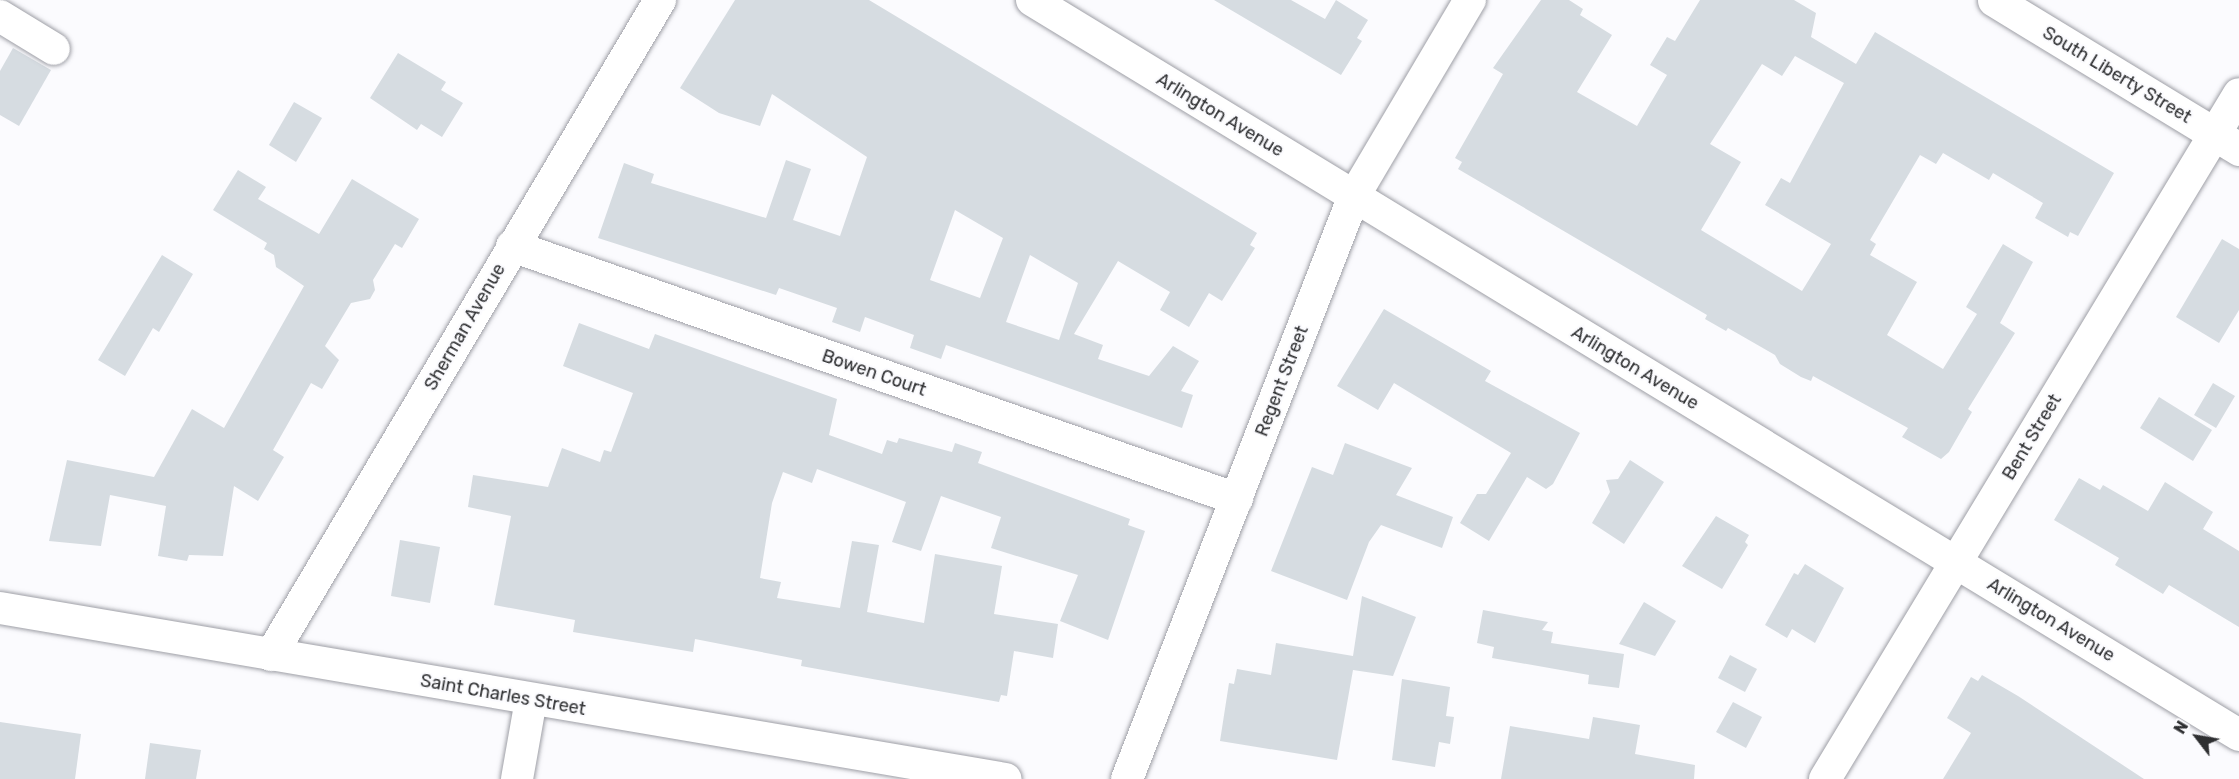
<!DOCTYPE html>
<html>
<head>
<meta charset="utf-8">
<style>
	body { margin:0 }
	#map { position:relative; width:2239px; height:779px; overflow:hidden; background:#fbfbfe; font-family:Rubik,sans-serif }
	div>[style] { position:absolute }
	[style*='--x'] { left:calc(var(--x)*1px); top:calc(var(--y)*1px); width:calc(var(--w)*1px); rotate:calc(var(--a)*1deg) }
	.building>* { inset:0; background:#d6dce1 }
	.roads { filter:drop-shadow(0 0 2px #9e9fa6) drop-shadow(0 0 2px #9e9fa6) }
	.minor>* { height:32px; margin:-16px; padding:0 16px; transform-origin:16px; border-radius:16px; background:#fff }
	.major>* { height:33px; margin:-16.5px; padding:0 16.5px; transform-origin:16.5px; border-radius:16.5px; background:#fff }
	span { translate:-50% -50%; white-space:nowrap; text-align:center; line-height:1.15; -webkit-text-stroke:4.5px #fbfbfe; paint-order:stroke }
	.street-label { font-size:18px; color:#2e2f31 }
	.north { position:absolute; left:2167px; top:707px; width:60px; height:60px; -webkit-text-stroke:4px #fbfbfe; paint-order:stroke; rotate:301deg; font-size:16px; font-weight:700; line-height:24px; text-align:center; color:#2e2f31 }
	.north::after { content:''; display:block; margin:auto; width:21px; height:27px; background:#2e2f31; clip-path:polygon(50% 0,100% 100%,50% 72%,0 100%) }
</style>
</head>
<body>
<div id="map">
	<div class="building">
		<i style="clip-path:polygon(evenodd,735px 0,869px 0,1257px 233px,1250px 245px,1255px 248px,1222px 301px,1209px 293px,1189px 327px,1160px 310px,1170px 292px,1118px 261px,1074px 334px,1103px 345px,1098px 359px,1149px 376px,1173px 346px,1199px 361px,1181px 391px,1193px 395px,1182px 428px,946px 345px,941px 359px,910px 348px,914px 335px,865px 317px,860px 332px,832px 322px,837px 308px,779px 288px,776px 295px,598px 238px,624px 163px,654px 174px,651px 183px,766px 218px,786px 160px,811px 169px,793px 220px,840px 236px,867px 157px,772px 94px,760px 126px,719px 113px,680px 88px,735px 0,955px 210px,1003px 238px,980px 298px,930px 280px,955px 210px,735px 0,1030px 255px,1078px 283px,1059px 340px,1006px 322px,1030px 255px)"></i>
		<i style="clip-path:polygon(1214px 0,1291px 0,1325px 19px,1336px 0,1368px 20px,1357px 38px,1362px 41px,1341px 75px)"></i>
		<i style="clip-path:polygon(evenodd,1541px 0,1569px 0,1583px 9px,1580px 15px,1612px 35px,1577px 92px,1637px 126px,1667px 75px,1650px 65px,1667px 37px,1675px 41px,1700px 0,1794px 0,1816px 13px,1811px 37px,1856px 64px,1875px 32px,2114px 173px,2078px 236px,2070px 232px,2068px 237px,2035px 218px,2043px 203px,1993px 173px,1989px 180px,1943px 153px,1936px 164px,1920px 155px,1870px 240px,1876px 244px,1870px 255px,1917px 282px,1887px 335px,1943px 369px,1977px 314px,1966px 307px,2003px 244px,2033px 262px,2000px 323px,2015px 333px,1968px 409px,1972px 412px,1949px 452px,1941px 459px,1902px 437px,1908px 428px,1813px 376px,1811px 381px,1801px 377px,1780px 364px,1775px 355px,1728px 328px,1726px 331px,1705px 319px,1707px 315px,1458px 169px,1462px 162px,1455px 158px,1503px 74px,1493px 68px,1541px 0,1795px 56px,1844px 83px,1790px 183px,1781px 178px,1765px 205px,1831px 244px,1802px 291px,1701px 230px,1741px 162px,1710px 144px,1762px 64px,1782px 76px,1795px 56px)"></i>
		<i style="clip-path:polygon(13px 48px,51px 70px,19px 126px,0 115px,0 71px)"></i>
		<i style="clip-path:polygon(398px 53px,446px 82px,441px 90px,463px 103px,442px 137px,421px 124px,417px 130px,370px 98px)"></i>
		<i style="clip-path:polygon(294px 102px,322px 118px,296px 162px,269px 145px)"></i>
		<i style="clip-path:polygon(238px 170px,266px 187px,258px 199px,319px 234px,352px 179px,419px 219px,402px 248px,395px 244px,373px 280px,375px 290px,370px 299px,351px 303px,325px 346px,339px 360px,322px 389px,311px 383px,273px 450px,284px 457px,258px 501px,234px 486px,223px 556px,189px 555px,187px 561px,158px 556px,166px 506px,110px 495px,101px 546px,49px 541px,67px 460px,154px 477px,192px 409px,224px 428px,304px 286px,276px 267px,274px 255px,264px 249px,267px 243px,213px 210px)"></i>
		<i style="clip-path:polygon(2222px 239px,2239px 249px,2239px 310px,2219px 343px,2176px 317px)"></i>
		<i style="clip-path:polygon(162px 255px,193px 274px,159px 332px,153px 328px,125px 376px,98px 360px)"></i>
		<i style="clip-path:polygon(1384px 309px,1491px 371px,1485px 381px,1580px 433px,1553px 484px,1546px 489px,1527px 477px,1489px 541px,1460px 523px,1477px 494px,1486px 494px,1511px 453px,1394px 383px,1378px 410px,1337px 386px)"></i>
		<i style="clip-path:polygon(579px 323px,649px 349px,655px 334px,837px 399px,829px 435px,882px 454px,887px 440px,897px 443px,899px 438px,952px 452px,955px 443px,982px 452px,978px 463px,1130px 519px,1128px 525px,1145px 531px,1108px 640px,1060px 621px,1078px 575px,991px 548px,1001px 517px,941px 496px,921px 551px,892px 542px,906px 502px,817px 469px,812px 483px,783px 472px,772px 503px,760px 578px,781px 582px,777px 598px,840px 608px,852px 541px,879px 545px,867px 612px,924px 623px,935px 554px,1002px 566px,994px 614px,1058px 624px,1053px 658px,1014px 651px,1007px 696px,1001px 695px,999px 702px,801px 666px,802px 660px,695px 639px,693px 652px,573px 632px,575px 620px,494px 605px,511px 516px,468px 507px,473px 475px,548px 487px,562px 448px,600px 462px,604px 450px,611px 452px,633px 393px,563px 366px)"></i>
		<i style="clip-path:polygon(2213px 383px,2235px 396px,2216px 428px,2194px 415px)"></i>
		<i style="clip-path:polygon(2159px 397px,2212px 430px,2193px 461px,2140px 428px)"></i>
		<i style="clip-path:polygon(1345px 443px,1412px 468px,1396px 495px,1453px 517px,1442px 548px,1381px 525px,1369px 542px,1347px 600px,1271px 571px,1312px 467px,1333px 475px)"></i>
		<i style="clip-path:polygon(1630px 460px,1664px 482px,1624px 544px,1592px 523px,1610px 492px,1606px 480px,1618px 479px)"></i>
		<i style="clip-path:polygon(2079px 478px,2100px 490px,2103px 485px,2148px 511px,2165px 482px,2213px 512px,2203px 529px,2239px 551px,2239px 627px,2169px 585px,2163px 594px,2115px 565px,2119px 558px,2054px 520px)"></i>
		<i style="clip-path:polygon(1716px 516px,1749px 535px,1745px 542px,1748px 545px,1722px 589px,1682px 566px)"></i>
		<i style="clip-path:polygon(400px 540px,440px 547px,430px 603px,391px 596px)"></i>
		<i style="clip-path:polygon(1805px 564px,1844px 588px,1815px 643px,1792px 629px,1787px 638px,1765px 625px,1794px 573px,1798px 575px)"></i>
		<i style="clip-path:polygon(1362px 596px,1416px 617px,1393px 676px,1353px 670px,1337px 760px,1220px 741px,1229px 683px,1234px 684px,1237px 669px,1271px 675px,1276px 643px,1353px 656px)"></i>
		<i style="clip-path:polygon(1644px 602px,1676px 621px,1655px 656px,1619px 644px)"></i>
		<i style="clip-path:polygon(1483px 610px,1548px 622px,1542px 630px,1553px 632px,1551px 643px,1624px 654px,1619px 688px,1588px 684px,1589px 675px,1492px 658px,1494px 647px,1477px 643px)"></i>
		<i style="clip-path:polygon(1730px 655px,1757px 669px,1745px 692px,1718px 678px)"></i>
		<i style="clip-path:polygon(1982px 675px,2018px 696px,2144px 779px,1943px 779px,1971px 733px,1947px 718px,1971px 677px,1978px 681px)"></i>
		<i style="clip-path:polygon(1402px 679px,1450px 687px,1446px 716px,1454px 717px,1450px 744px,1439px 742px,1435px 767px,1392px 760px)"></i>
		<i style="clip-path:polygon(1733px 702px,1762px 717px,1746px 748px,1716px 732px)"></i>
		<i style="clip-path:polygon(1593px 717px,1640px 725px,1635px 754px,1695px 765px,1694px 779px,1501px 779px,1510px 726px,1589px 739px)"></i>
		<i style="clip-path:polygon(0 722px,81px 734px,75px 779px,0 779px)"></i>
		<i style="clip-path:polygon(150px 743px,201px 750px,196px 779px,145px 779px)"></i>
	</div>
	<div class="roads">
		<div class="minor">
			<i style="--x:1032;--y:0;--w:1413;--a:31.34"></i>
			<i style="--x:0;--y:16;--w:63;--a:31.4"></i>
			<i style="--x:512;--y:246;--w:768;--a:19.24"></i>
			<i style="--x:0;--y:608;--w:1020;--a:9.65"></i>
			<i style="--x:271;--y:655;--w:762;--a:-59.29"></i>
			<i style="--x:517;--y:779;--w:80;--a:-80"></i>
			<i style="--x:1127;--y:779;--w:626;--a:-68.73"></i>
			<i style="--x:1354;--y:196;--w:228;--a:-59.4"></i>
			<i style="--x:1825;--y:779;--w:800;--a:-58.85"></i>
		</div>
		<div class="major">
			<i style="--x:1994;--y:0;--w:287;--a:31.3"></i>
		</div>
	</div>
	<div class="street-label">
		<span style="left:2117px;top:75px;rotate:31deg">South Liberty Street</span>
		<span style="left:1220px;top:115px;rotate:31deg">Arlington Avenue</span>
		<span style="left:465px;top:327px;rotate:-60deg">Sherman Avenue</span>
		<span style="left:1635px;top:368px;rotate:31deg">Arlington Avenue</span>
		<span style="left:874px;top:373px;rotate:19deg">Bowen Court</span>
		<span style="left:1282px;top:381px;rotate:-69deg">Regent Street</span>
		<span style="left:2032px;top:437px;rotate:-59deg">Bent Street</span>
		<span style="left:2051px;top:620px;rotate:31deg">Arlington Avenue</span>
		<span style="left:503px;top:695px;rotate:10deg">Saint Charles Street</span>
	</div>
	<div class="north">N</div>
</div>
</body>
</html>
